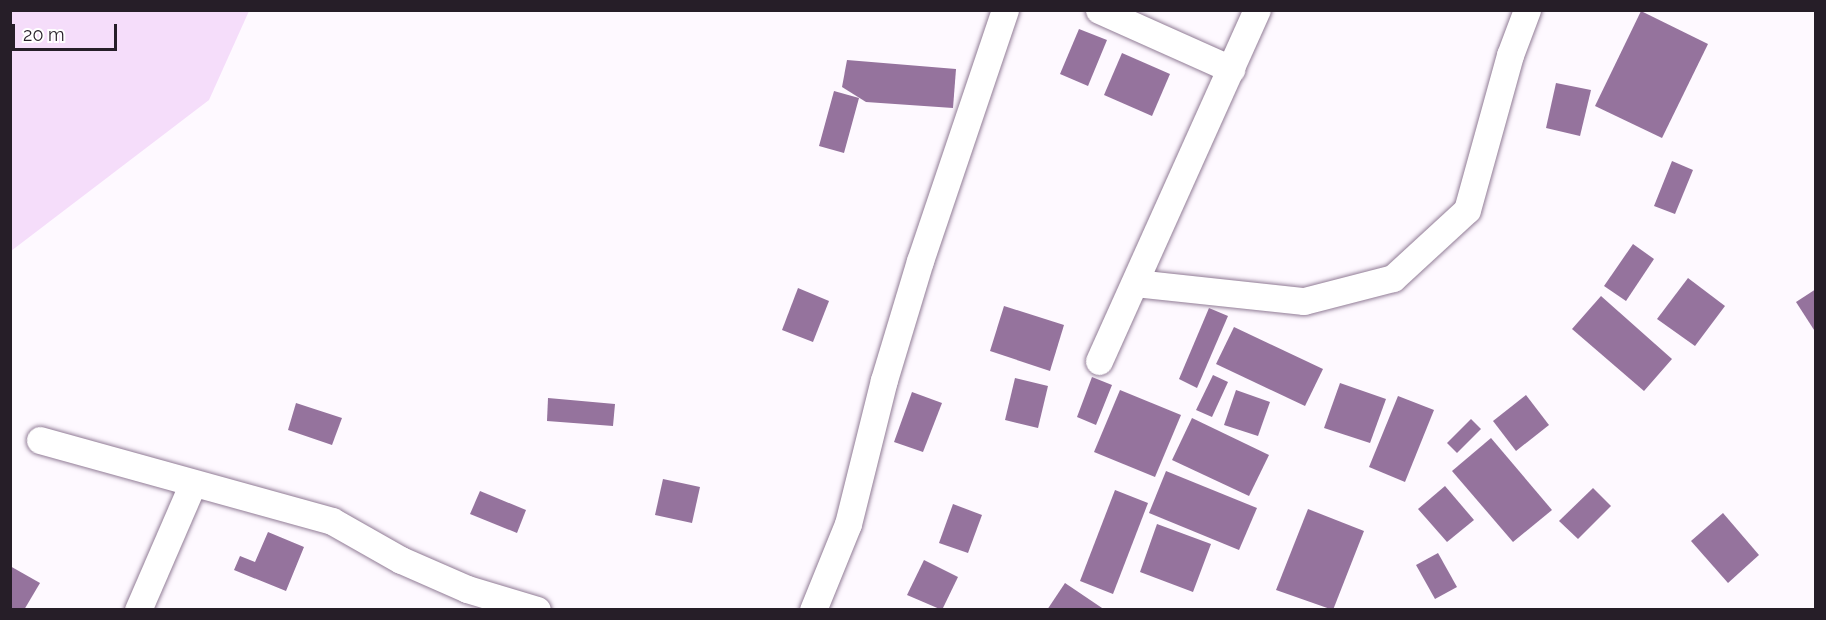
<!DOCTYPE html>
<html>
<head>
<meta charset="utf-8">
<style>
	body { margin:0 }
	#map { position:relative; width:1826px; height:620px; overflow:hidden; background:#fef9ff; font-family:Raleway,sans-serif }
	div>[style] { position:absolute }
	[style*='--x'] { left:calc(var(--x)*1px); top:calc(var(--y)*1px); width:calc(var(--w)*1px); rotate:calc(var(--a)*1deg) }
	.green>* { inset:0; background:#f5ddfa }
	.building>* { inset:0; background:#95739d }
	.roads { filter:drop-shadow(0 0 2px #917c96) drop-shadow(0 0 2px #917c96) }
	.street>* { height:27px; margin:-13.5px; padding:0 13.5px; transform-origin:13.5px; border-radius:13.5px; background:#fff }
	span { translate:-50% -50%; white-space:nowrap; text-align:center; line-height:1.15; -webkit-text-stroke:5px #fff; paint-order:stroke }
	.frame { position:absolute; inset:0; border:12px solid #261e28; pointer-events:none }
	.scale { position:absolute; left:12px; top:24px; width:105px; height:27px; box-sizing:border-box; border:3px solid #261e28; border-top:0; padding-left:8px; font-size:18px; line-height:21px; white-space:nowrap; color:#261e28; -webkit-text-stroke:4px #fff; paint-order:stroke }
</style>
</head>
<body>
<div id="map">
	<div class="green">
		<i style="clip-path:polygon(11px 10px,249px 11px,209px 100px,11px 251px)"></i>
	</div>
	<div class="building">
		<i style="clip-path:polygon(1641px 11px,1708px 44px,1662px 138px,1595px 106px)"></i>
		<i style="clip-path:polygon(1079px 29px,1107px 40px,1088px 86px,1060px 74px)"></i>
		<i style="clip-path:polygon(1122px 53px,1170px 74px,1152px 116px,1104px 95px)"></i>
		<i style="clip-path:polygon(847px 60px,956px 69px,953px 108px,866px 102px,842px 87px)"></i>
		<i style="clip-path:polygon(1556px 83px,1591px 90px,1580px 136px,1546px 128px)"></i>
		<i style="clip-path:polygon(834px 91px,859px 98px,844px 153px,819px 146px)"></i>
		<i style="clip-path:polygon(1672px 161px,1693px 170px,1675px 214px,1654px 206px)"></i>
		<i style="clip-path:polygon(1633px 244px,1654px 259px,1626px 301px,1604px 286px)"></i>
		<i style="clip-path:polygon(1688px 278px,1725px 306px,1695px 346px,1657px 319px)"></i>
		<i style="clip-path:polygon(798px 288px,829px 301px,813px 342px,782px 330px)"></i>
		<i style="clip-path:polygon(1816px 289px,1816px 333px,1796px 302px)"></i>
		<i style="clip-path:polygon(1601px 296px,1672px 359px,1644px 391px,1572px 329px)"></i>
		<i style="clip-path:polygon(1004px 306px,1064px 325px,1050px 371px,990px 351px)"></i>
		<i style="clip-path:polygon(1209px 308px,1228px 316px,1197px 388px,1179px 379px)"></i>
		<i style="clip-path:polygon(1234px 327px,1323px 369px,1305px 406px,1216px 364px)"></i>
		<i style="clip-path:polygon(1213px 375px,1228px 382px,1212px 417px,1196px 410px)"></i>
		<i style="clip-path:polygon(1092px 377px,1112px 385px,1096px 425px,1077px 417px)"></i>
		<i style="clip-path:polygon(1015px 378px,1048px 386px,1038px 428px,1005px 420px)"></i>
		<i style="clip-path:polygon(1340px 383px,1386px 399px,1370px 443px,1324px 428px)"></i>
		<i style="clip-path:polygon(1120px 390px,1181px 415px,1155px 477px,1094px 452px)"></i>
		<i style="clip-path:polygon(1236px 390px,1270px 402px,1258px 436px,1224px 425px)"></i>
		<i style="clip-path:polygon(912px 392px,942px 403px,923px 452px,894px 442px)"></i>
		<i style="clip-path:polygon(1526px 395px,1549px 425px,1516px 451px,1493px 421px)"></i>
		<i style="clip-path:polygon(1398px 396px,1434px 410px,1405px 482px,1369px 467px)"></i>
		<i style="clip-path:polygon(548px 398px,615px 404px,613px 426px,547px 421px)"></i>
		<i style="clip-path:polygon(296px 403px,342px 418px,332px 445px,288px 430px)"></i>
		<i style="clip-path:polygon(1192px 418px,1269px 455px,1249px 496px,1172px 460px)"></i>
		<i style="clip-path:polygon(1471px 419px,1481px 429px,1457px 453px,1447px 443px)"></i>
		<i style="clip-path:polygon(1491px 438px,1552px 510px,1513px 542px,1452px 471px)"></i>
		<i style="clip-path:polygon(1166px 471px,1257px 508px,1239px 550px,1149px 513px)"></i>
		<i style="clip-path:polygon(663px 479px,700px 487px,692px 523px,655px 515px)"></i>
		<i style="clip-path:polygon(1445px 486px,1474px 520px,1447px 542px,1418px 509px)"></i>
		<i style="clip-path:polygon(1593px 488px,1611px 506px,1578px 539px,1559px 521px)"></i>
		<i style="clip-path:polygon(1115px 490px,1148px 503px,1113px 594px,1080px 581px)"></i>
		<i style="clip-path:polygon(480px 491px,526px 510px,517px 533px,470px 514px)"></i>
		<i style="clip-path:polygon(953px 504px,982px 515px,968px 553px,939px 543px)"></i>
		<i style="clip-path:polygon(1308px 509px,1364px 531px,1333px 610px,1276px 590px)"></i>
		<i style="clip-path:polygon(1723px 513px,1759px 555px,1728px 583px,1691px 541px)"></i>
		<i style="clip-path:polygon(1157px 524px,1211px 544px,1193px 592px,1140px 572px)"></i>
		<i style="clip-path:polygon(268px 532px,304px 547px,286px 591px,234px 570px,240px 556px,255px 562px)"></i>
		<i style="clip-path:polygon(1438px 553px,1457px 587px,1435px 599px,1416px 565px)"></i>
		<i style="clip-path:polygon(924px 560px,958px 577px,942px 610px,907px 595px)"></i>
		<i style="clip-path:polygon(10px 566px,40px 583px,24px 610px,10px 610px)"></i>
		<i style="clip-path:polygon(1065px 583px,1105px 610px,1047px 610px)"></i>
	</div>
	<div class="roads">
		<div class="street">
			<i style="--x:1099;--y:10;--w:145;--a:24.1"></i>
			<i style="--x:1135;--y:283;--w:170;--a:6.1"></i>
			<i style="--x:1304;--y:301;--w:92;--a:-14.5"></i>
			<i style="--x:1393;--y:278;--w:100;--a:-42.6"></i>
			<i style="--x:1467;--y:210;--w:161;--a:-74.5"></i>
			<i style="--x:1510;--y:55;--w:48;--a:-69.3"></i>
			<i style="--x:1099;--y:361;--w:385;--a:-65.8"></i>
			<i style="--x:40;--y:440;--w:303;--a:15.5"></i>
			<i style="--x:332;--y:521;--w:79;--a:29.5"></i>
			<i style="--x:401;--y:560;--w:72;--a:23.7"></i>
			<i style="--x:467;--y:589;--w:73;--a:16.7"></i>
			<i style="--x:138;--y:610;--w:136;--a:-66.6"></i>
			<i style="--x:813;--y:610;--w:93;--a:-67.9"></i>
			<i style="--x:848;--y:524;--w:148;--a:-76"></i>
			<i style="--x:884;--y:380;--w:124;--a:-73.2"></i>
			<i style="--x:920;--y:261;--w:265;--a:-71.3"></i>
		</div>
	</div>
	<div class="frame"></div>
	<div class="scale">20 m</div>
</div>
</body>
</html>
